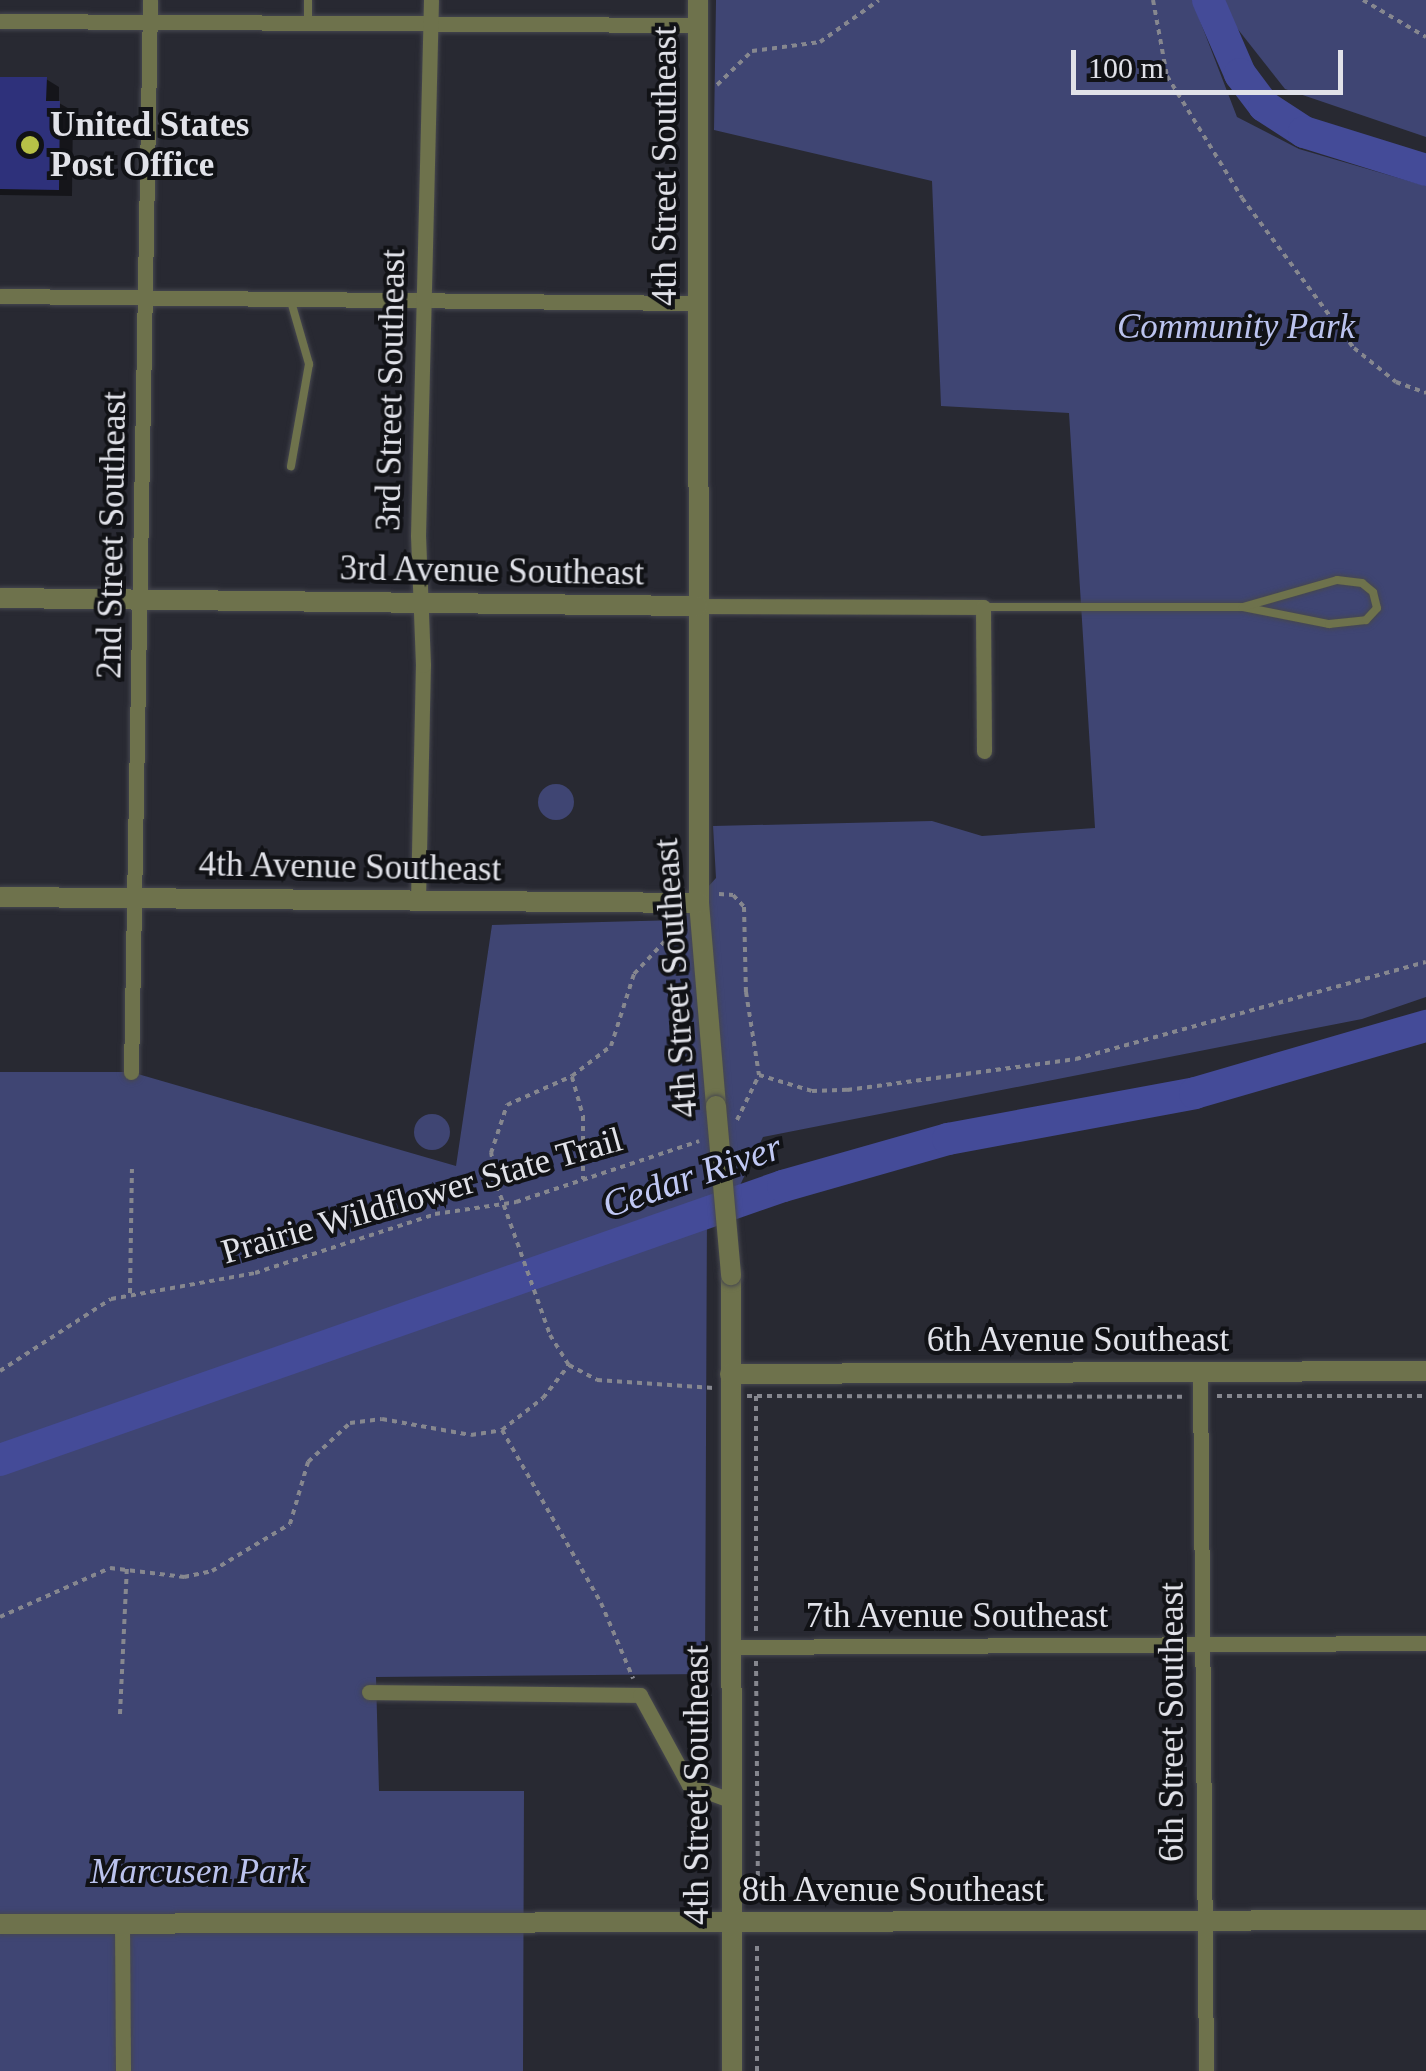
<!DOCTYPE html>
<html>
<head>
<meta charset="utf-8">
<style>
	body { margin:0 }
	#map { position:relative; width:1426px; height:2071px; overflow:hidden; background:#282932; font-family:"Times New Roman",serif }
	div>[style] { position:absolute }
	[style*='--x'] { left:calc(var(--x)*1px); top:calc(var(--y)*1px); width:calc(var(--w)*1px); rotate:calc(var(--a)*1deg) }
	.green>* { inset:0; background:#3f4573 }
	.round { border-radius:50% }
	.shadow>* { inset:0; background:#0007 }
	.river>* { height:32px; margin:-16px; padding:0 16px; transform-origin:16px; border-radius:16px; background:#444b98 }
	.building>* { inset:0; background:#2e317b }
	.path>* { height:4px; margin-top:-2px; transform-origin:0; background:repeating-linear-gradient(90deg,#86878f 0 5px,transparent 0 10px) }
	.roads { filter:drop-shadow(0 0 2px #46474f) drop-shadow(0 0 2px #46474f) }
	.service>* { height:8px; margin:-4px; padding:0 4px; transform-origin:4px; border-radius:4px; background:#6e724c }
	.minor>* { height:15px; margin:-7.5px; padding:0 7.5px; transform-origin:7.5px; border-radius:7.5px; background:#6e724c }
	.tertiary>* { height:20px; margin:-10px; padding:0 10px; transform-origin:10px; border-radius:10px; background:#6e724c }
	.path-bridge>* { height:4px; margin-top:-2px; transform-origin:0; background:repeating-linear-gradient(90deg,#86878f 0 5px,transparent 0 10px) }
	.bridges { filter:drop-shadow(0 0 2px #46474f) drop-shadow(0 0 2px #46474f) }
	.tertiary-bridge>* { height:20px; margin:-10px; padding:0 10px; transform-origin:10px; border-radius:10px; background:#6e724c }
	.dots>* { width:28px; height:28px; translate:-50% -50%; box-sizing:border-box; border:5px solid #111216; border-radius:50% }
	span { translate:-50% -50%; white-space:nowrap; text-align:center; line-height:1.15; -webkit-text-stroke:8px #111216; paint-order:stroke }
	.poi-label { font-size:35px; color:#e1e2e9; font-weight:700 }
	.left { translate:0 -50%; text-align:left }
	.street-label { font-size:35px; color:#e1e2e9 }
	.park-label { font-size:35px; color:#bbc3ee; font-style:italic }
	.water-label { font-size:38px; color:#c0c8f4; font-style:italic }
	.scale { position:absolute; left:1071px; top:50px; width:272px; height:45px; box-sizing:border-box; border:5px solid #e1e2e9; border-top:0; padding-left:12px; font-size:30px; line-height:35px; white-space:nowrap; color:#e1e2e9; -webkit-text-stroke:8px #111216; paint-order:stroke }
</style>
</head>
<body>
<div id="map">
	<div class="green">
		<i style="clip-path:polygon(716px 0,1192px 0,1237px 117px,1299px 149px,1426px 186px,1426px 997px,1362px 1019px,763px 1137px,732px 1202px,707px 1207px,705px 1674px,376px 1677px,379px 1791px,524px 1791px,523px 2071px,0 2071px,0 1072px,131px 1072px,456px 1166px,492px 925px,678px 920px,716px 878px,713px 826px,932px 821px,982px 836px,1095px 828px,1069px 413px,941px 406px,932px 181px,714px 130px)"></i>
		<i style="clip-path:polygon(1224px 0,1426px 0,1426px 137px,1285px 89px,1229px 18px)"></i>
		<i class="round" style="left:538px;top:784px;width:36px;height:36px"></i>
		<i class="round" style="left:414px;top:1114px;width:36px;height:36px"></i>
	</div>
	<div class="shadow">
		<i style="clip-path:polygon(0 79px,46px 79px,59px 87px,59px 103px,73px 111px,72px 196px,0 195px)"></i>
	</div>
	<div class="river">
		<i style="--x:1208;--y:0;--w:81;--a:66.6"></i>
		<i style="--x:1240;--y:74;--w:40;--a:53"></i>
		<i style="--x:1264;--y:106;--w:48;--a:33"></i>
		<i style="--x:1304;--y:132;--w:128;--a:17.3"></i>
		<i style="--x:0;--y:1460;--w:830;--a:-19.29"></i>
		<i style="--x:783;--y:1186;--w:172;--a:-15.9"></i>
		<i style="--x:948;--y:1139;--w:251;--a:-10.5"></i>
		<i style="--x:1195;--y:1093;--w:241;--a:-16.2"></i>
	</div>
	<div class="building">
		<i style="clip-path:polygon(0 77px,47px 77px,46px 101px,60px 101px,59px 190px,0 189px)"></i>
	</div>
	<div class="path">
		<i style="--x:1153;--y:0;--w:77;--a:79.6"></i>
		<i style="--x:1167;--y:76;--w:143;--a:58.4"></i>
		<i style="--x:1242;--y:198;--w:187;--a:53.3"></i>
		<i style="--x:1354;--y:348;--w:54;--a:39"></i>
		<i style="--x:1396;--y:382;--w:32;--a:20"></i>
		<i style="--x:1363;--y:0;--w:73;--a:30.4"></i>
		<i style="--x:717;--y:85;--w:49;--a:-44.2"></i>
		<i style="--x:752;--y:51;--w:69;--a:-7.5"></i>
		<i style="--x:820;--y:42;--w:72;--a:-35.4"></i>
		<i style="--x:719;--y:894;--w:14;--a:4"></i>
		<i style="--x:733;--y:895;--w:16;--a:47"></i>
		<i style="--x:744;--y:907;--w:85;--a:88.7"></i>
		<i style="--x:746;--y:992;--w:84;--a:81.1"></i>
		<i style="--x:759;--y:1075;--w:55;--a:16.8"></i>
		<i style="--x:812;--y:1091;--w:35;--a:-2"></i>
		<i style="--x:847;--y:1090;--w:231;--a:-7.7"></i>
		<i style="--x:1076;--y:1059;--w:363;--a:-15.5"></i>
		<i style="--x:572;--y:1077;--w:41;--a:74.2"></i>
		<i style="--x:583;--y:1116;--w:63;--a:90"></i>
		<i style="--x:737;--y:1120;--w:50;--a:-63.9"></i>
		<i style="--x:497;--y:1186;--w:34;--a:-100"></i>
		<i style="--x:491;--y:1153;--w:51;--a:-71.6"></i>
		<i style="--x:507;--y:1105;--w:71;--a:-24"></i>
		<i style="--x:572;--y:1076;--w:49;--a:-37.6"></i>
		<i style="--x:611;--y:1046;--w:76;--a:-72.3"></i>
		<i style="--x:634;--y:974;--w:69;--a:-46.8"></i>
		<i style="--x:130;--y:1293;--w:124;--a:-89.1"></i>
		<i style="--x:550;--y:1335;--w:36;--a:58"></i>
		<i style="--x:569;--y:1365;--w:32;--a:28"></i>
		<i style="--x:597;--y:1380;--w:117;--a:3.9"></i>
		<i style="--x:0;--y:1371;--w:132;--a:-33"></i>
		<i style="--x:111;--y:1299;--w:146;--a:-10.2"></i>
		<i style="--x:255;--y:1273;--w:189;--a:-18.1"></i>
		<i style="--x:435;--y:1214;--w:82;--a:-8.4"></i>
		<i style="--x:516;--y:1202;--w:193;--a:-18.4"></i>
		<i style="--x:747;--y:1396;--w:436;--a:0.1"></i>
		<i style="--x:1217;--y:1396;--w:209;--a:0"></i>
		<i style="--x:502;--y:1430;--w:199;--a:60.2"></i>
		<i style="--x:601;--y:1603;--w:82;--a:66.9"></i>
		<i style="--x:0;--y:1617;--w:120;--a:-24"></i>
		<i style="--x:110;--y:1568;--w:75;--a:6.9"></i>
		<i style="--x:184;--y:1577;--w:29;--a:-12"></i>
		<i style="--x:212;--y:1571;--w:91;--a:-31.1"></i>
		<i style="--x:290;--y:1524;--w:65;--a:-73.8"></i>
		<i style="--x:308;--y:1462;--w:57;--a:-42.9"></i>
		<i style="--x:350;--y:1423;--w:32;--a:-7"></i>
		<i style="--x:382;--y:1419;--w:90;--a:10.2"></i>
		<i style="--x:471;--y:1435;--w:31;--a:-9"></i>
		<i style="--x:502;--y:1430;--w:52;--a:-38"></i>
		<i style="--x:543;--y:1398;--w:42;--a:-51.8"></i>
		<i style="--x:756;--y:1631;--w:235;--a:-90"></i>
		<i style="--x:756;--y:1661;--w:240;--a:89.5"></i>
		<i style="--x:120;--y:1714;--w:148;--a:-87.3"></i>
		<i style="--x:757;--y:2071;--w:130;--a:-90"></i>
	</div>
	<div class="roads">
		<div class="service">
			<i style="--x:308;--y:0;--w:21;--a:90"></i>
			<i style="--x:290;--y:298;--w:69;--a:73.9"></i>
			<i style="--x:309;--y:364;--w:104;--a:100"></i>
			<i style="--x:983;--y:607;--w:260;--a:0"></i>
			<i style="--x:1243;--y:607;--w:88;--a:11.2"></i>
			<i style="--x:1329;--y:624;--w:37;--a:-6"></i>
			<i style="--x:1366;--y:620;--w:16;--a:-47"></i>
			<i style="--x:1377;--y:608;--w:16;--a:-104"></i>
			<i style="--x:1373;--y:592;--w:14;--a:-141"></i>
			<i style="--x:1362;--y:583;--w:25;--a:-173"></i>
			<i style="--x:1337;--y:580;--w:98;--a:164"></i>
		</div>
		<div class="minor">
			<i style="--x:0;--y:21;--w:698;--a:0.33"></i>
			<i style="--x:0;--y:296;--w:696;--a:0.58"></i>
			<i style="--x:697;--y:606;--w:286;--a:0.2"></i>
			<i style="--x:983;--y:607;--w:144;--a:89.6"></i>
			<i style="--x:418;--y:901;--w:236;--a:-88.8"></i>
			<i style="--x:423;--y:665;--w:129;--a:-92.2"></i>
			<i style="--x:418;--y:536;--w:536;--a:-88.61"></i>
			<i style="--x:131;--y:1072;--w:1072;--a:-88.98"></i>
			<i style="--x:1200;--y:1372;--w:699;--a:89.51"></i>
			<i style="--x:729;--y:1647;--w:697;--a:-0.33"></i>
			<i style="--x:369;--y:1692;--w:271;--a:0.6"></i>
			<i style="--x:640;--y:1695;--w:102;--a:61.4"></i>
			<i style="--x:689;--y:1785;--w:44;--a:20.1"></i>
			<i style="--x:122;--y:1923;--w:148;--a:89.6"></i>
		</div>
		<div class="tertiary">
			<i style="--x:698;--y:0;--w:903;--a:89.94"></i>
			<i style="--x:699;--y:903;--w:204;--a:85.2"></i>
			<i style="--x:0;--y:598;--w:697;--a:0.66"></i>
			<i style="--x:0;--y:897;--w:699;--a:0.49"></i>
			<i style="--x:731;--y:1275;--w:796;--a:89.93"></i>
			<i style="--x:730;--y:1374;--w:696;--a:-0.25"></i>
			<i style="--x:0;--y:1924;--w:1426;--a:-0.16"></i>
		</div>
	</div>
	<div class="path-bridge">
		<i style="--x:497;--y:1186;--w:158;--a:70.4"></i>
	</div>
	<div class="bridges">
		<div class="tertiary-bridge">
			<i style="--x:716;--y:1106;--w:170;--a:84.9"></i>
		</div>
	</div>
	<div class="dots">
		<i style="left:30px;top:145px;background:#b7c147"></i>
	</div>
	<div class="poi-label">
		<span class="left" style="left:50px;top:145px">United States<br>Post Office</span>
	</div>
	<div class="street-label">
		<span style="left:665px;top:166px;rotate:-90deg">4th Street Southeast</span>
		<span style="left:391px;top:390px;rotate:-89deg">3rd Street Southeast</span>
		<span style="left:112px;top:535px;rotate:-89deg">2nd Street Southeast</span>
		<span style="left:492px;top:571px;rotate:1deg">3rd Avenue Southeast</span>
		<span style="left:350px;top:867px;rotate:1deg">4th Avenue Southeast</span>
		<span style="left:676px;top:978px;rotate:-94deg">4th Street Southeast</span>
		<span style="left:422px;top:1196px;rotate:-16deg">Prairie Wildflower State Trail</span>
		<span style="left:1078px;top:1340px">6th Avenue Southeast</span>
		<span style="left:957px;top:1616px">7th Avenue Southeast</span>
		<span style="left:1172px;top:1722px;rotate:-90deg">6th Street Southeast</span>
		<span style="left:697px;top:1785px;rotate:-90deg">4th Street Southeast</span>
		<span style="left:893px;top:1890px">8th Avenue Southeast</span>
	</div>
	<div class="park-label">
		<span style="left:1236px;top:327px">Community Park</span>
		<span style="left:198px;top:1872px">Marcusen Park</span>
	</div>
	<div class="water-label">
		<span style="left:692px;top:1176px;rotate:-19deg">Cedar River</span>
	</div>
	<div class="scale">100 m</div>
</div>
</body>
</html>
